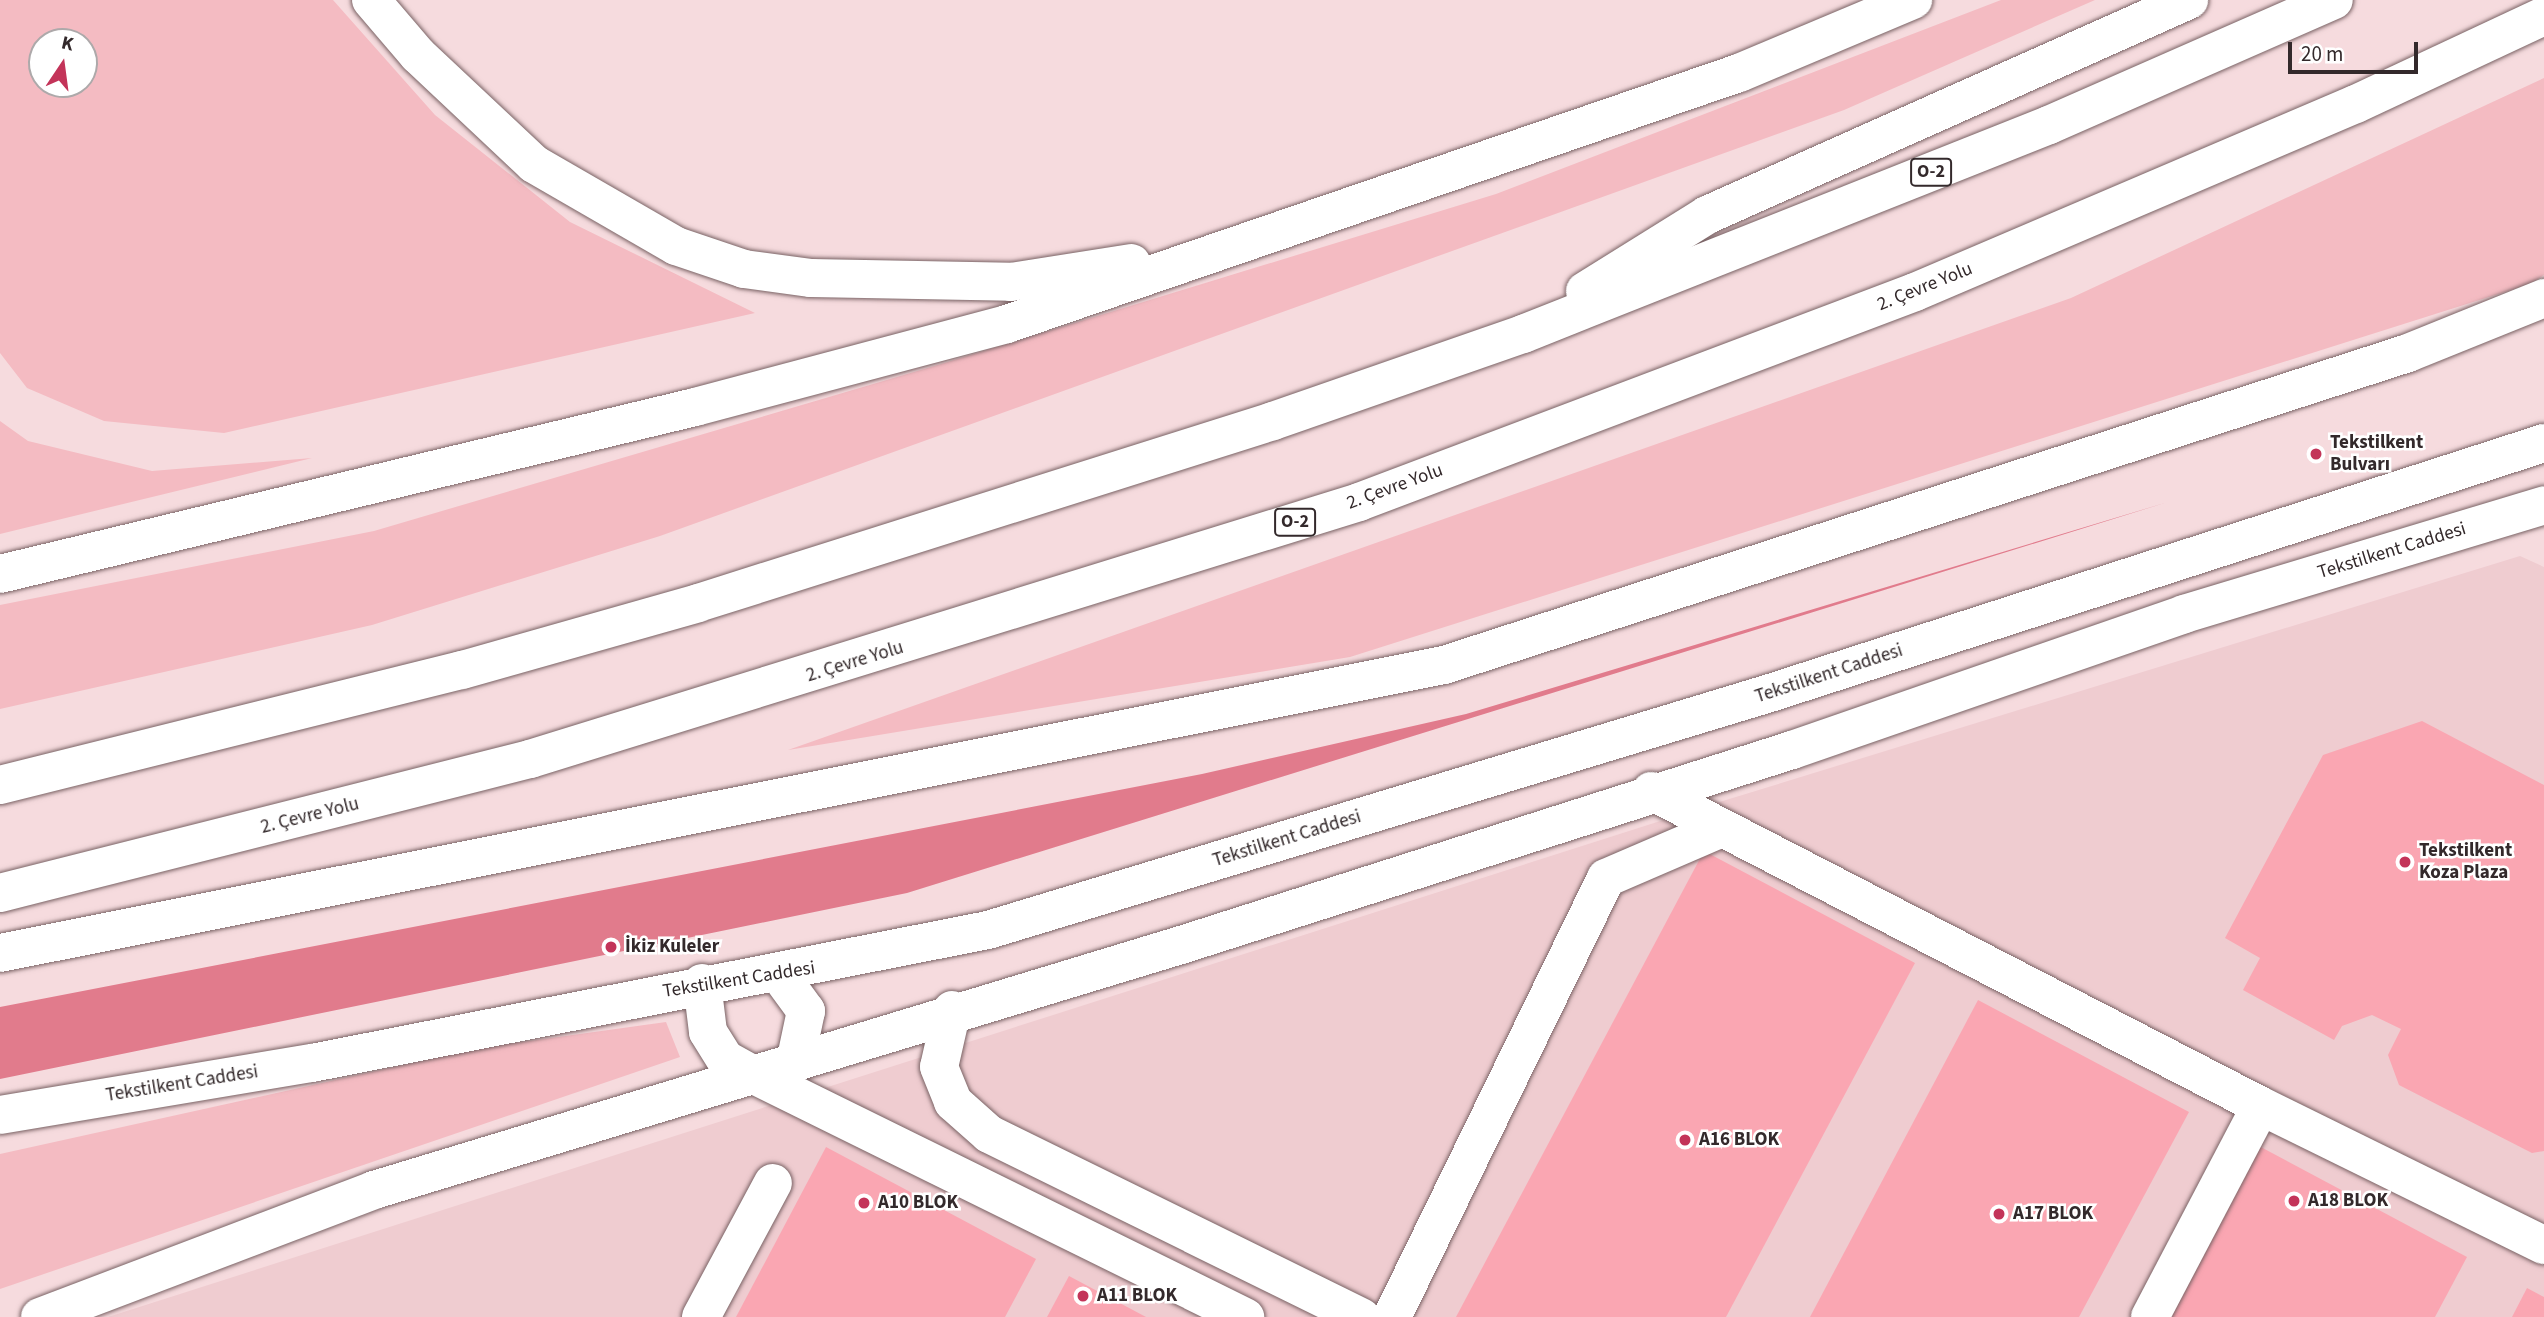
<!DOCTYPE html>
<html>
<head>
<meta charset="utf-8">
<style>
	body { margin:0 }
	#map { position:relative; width:2544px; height:1317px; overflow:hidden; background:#f6dbde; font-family:"Source Sans 3",sans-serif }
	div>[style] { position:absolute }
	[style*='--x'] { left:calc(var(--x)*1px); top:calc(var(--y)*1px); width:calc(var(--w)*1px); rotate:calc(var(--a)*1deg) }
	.built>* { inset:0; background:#efccd0 }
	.green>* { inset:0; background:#f4bbc2 }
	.forest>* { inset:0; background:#e17b8c }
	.building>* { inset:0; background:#faa6b2 }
	.roads { filter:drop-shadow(0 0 2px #796264) drop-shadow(0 0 2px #796264) }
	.minor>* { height:38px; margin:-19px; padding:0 19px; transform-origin:19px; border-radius:19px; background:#fff }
	.major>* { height:38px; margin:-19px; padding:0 19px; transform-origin:19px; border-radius:19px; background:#fff }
	.highway>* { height:38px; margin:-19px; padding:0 19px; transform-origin:19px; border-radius:19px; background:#fff }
	.dots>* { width:19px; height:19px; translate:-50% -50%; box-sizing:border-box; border:4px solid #fff; border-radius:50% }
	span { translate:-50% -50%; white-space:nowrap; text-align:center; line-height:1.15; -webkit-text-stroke:5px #fff; paint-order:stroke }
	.shield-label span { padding:2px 5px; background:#fff; border:2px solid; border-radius:5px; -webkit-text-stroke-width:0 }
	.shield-label { font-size:18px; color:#33292b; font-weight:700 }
	.street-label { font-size:19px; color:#33292b }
	.poi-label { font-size:19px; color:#33292b; font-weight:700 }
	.left { translate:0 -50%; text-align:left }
	.north { position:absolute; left:28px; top:28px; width:70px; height:70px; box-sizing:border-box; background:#fff; border:2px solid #ada9aa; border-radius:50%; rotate:13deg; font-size:19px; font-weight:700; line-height:28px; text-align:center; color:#33292b }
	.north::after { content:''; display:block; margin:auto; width:24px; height:32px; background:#c33459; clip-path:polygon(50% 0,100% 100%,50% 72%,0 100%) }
	.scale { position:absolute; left:2288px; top:42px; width:130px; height:32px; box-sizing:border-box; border:4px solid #33292b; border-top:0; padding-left:9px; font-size:21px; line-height:24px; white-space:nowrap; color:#33292b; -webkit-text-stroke:5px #fff; paint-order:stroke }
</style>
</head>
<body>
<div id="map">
	<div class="built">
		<i style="clip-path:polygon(2520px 556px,2544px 567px,2544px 1317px,108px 1317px,1726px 800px)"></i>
	</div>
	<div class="green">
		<i style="clip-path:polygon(evenodd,0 0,333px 0,435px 115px,570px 222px,755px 313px,224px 433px,104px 421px,27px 388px,0 353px,0 0,42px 42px,84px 42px,84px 84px,42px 84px,42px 42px)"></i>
		<i style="clip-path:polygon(2001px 0,2095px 0,1844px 110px,660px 536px,372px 625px,0 709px,0 605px,374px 531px,941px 364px,1496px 194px)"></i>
		<i style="clip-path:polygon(2544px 78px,2544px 275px,2530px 284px,1350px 657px,788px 750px,2071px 298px)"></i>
		<i style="clip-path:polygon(0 421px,28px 441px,152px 471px,312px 458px,0 534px)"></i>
		<i style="clip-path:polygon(666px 1022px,680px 1057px,0 1289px,0 1154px,480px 1048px)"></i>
	</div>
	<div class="forest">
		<i style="clip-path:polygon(2168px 502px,907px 893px,0 1079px,0 1007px,1202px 774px,1466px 714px)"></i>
	</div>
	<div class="building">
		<i style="clip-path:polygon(2422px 721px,2544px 785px,2544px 1151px,2532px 1153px,2399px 1085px,2388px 1055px,2401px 1029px,2372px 1015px,2342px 1026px,2334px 1040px,2243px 990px,2260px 958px,2225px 938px,2323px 755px)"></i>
		<i style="clip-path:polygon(1704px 851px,1915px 963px,1726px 1317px,1456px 1317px)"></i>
		<i style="clip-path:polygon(1978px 1000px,2189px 1112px,2079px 1317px,1810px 1317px)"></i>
		<i style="clip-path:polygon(2257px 1145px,2467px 1257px,2435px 1317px,2165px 1317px)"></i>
		<i style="clip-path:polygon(826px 1147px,1036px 1259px,1005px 1317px,736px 1317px)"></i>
		<i style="clip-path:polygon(1069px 1276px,1146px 1317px,1047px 1317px)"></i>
		<i style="clip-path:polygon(2527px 1288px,2544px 1297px,2544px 1317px,2512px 1317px)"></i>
	</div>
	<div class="roads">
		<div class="minor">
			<i style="--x:1651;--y:791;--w:687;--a:27.31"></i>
			<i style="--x:2261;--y:1106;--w:315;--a:26.2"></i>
			<i style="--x:952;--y:1010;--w:58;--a:102.8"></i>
			<i style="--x:939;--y:1067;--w:38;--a:68"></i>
			<i style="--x:953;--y:1102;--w:48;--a:41.6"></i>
			<i style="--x:989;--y:1134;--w:415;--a:26.2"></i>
			<i style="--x:752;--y:1074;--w:550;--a:26.24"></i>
			<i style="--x:701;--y:1317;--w:152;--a:-61.8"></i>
			<i style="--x:1392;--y:1317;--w:488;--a:-64"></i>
			<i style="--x:1606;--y:878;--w:126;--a:-23.3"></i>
			<i style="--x:2150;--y:1317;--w:238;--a:-62.3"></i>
		</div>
		<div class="major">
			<i style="--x:779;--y:974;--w:46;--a:53.9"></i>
			<i style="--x:806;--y:1011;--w:48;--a:102"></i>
			<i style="--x:702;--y:983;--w:49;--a:83"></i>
			<i style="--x:708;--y:1032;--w:32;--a:58"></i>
			<i style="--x:725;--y:1059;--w:31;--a:29"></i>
			<i style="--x:0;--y:1115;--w:316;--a:-9.5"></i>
			<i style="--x:312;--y:1063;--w:689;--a:-11.13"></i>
			<i style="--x:988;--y:930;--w:817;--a:-16.86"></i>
			<i style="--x:1770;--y:693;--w:813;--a:-17.9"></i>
			<i style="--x:40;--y:1317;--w:357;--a:-20.8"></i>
			<i style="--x:374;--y:1190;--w:843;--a:-16.89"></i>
			<i style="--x:1181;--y:945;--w:641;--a:-17.7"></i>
			<i style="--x:1792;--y:750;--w:415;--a:-19.1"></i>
			<i style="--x:2184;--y:614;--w:376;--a:-16.8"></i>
		</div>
		<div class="highway">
			<i style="--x:371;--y:0;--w:72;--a:49.5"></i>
			<i style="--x:418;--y:55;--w:159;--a:43.2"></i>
			<i style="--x:534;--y:164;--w:164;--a:30"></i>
			<i style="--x:676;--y:246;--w:72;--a:18.7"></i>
			<i style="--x:744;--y:269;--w:68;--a:7.7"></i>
			<i style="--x:811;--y:278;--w:200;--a:1.1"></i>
			<i style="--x:1011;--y:282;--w:122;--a:-8.9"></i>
			<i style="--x:1585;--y:291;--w:144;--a:-31.9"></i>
			<i style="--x:1707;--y:215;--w:528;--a:-24.04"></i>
			<i style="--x:0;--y:574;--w:715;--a:-13.51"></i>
			<i style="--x:695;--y:407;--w:323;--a:-14.9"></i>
			<i style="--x:1007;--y:324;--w:774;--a:-18.93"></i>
			<i style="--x:1739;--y:73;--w:189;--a:-22.8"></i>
			<i style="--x:0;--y:785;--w:476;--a:-14"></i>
			<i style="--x:462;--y:670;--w:245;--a:-15.8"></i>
			<i style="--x:698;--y:603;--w:603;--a:-17.56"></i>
			<i style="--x:1273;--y:421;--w:265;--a:-19.2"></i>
			<i style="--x:1523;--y:334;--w:566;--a:-21.67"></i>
			<i style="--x:2049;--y:125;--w:311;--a:-23.7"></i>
			<i style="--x:0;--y:893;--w:547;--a:-14.19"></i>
			<i style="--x:530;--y:759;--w:868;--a:-17.22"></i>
			<i style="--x:1359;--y:502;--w:594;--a:-20.69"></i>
			<i style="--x:1915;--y:292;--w:479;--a:-23.1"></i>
			<i style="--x:2356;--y:104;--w:208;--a:-25.1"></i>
			<i style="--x:0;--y:953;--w:1472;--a:-11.28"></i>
			<i style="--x:1444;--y:665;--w:1013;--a:-17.93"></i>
			<i style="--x:2408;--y:353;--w:147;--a:-22"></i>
		</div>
	</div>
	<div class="dots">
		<i style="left:2316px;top:454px;background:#c33459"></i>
		<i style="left:2405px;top:862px;background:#c33459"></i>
		<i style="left:611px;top:947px;background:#c33459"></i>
		<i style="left:1685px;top:1140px;background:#c33459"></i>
		<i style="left:2294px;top:1201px;background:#c33459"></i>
		<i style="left:864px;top:1203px;background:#c33459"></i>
		<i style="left:1999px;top:1214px;background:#c33459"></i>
		<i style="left:1083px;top:1296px;background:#c33459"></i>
	</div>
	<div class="shield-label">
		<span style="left:1931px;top:172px">O-2</span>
		<span style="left:1295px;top:522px">O-2</span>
	</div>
	<div class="street-label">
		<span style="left:1925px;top:287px;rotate:-22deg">2. Çevre Yolu</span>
		<span style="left:1395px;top:487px;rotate:-20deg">2. Çevre Yolu</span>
		<span style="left:2392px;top:551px;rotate:-17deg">Tekstilkent Caddesi</span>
		<span style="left:855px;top:662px;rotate:-17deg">2. Çevre Yolu</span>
		<span style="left:1829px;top:674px;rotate:-18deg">Tekstilkent Caddesi</span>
		<span style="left:310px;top:816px;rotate:-14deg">2. Çevre Yolu</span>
		<span style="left:1287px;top:839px;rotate:-17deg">Tekstilkent Caddesi</span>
		<span style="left:739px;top:980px;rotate:-9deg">Tekstilkent Caddesi</span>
		<span style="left:182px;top:1084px;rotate:-9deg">Tekstilkent Caddesi</span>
	</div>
	<div class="poi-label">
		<span class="left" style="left:2330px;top:454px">Tekstilkent<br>Bulvarı</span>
		<span class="left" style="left:2419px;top:862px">Tekstilkent<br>Koza Plaza</span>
		<span class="left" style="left:625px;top:947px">İkiz Kuleler</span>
		<span class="left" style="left:1699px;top:1140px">A16 BLOK</span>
		<span class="left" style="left:2308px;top:1201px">A18 BLOK</span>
		<span class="left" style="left:878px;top:1203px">A10 BLOK</span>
		<span class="left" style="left:2013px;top:1214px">A17 BLOK</span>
		<span class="left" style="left:1097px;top:1296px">A11 BLOK</span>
	</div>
	<div class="north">K</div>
	<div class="scale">20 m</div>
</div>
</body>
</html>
